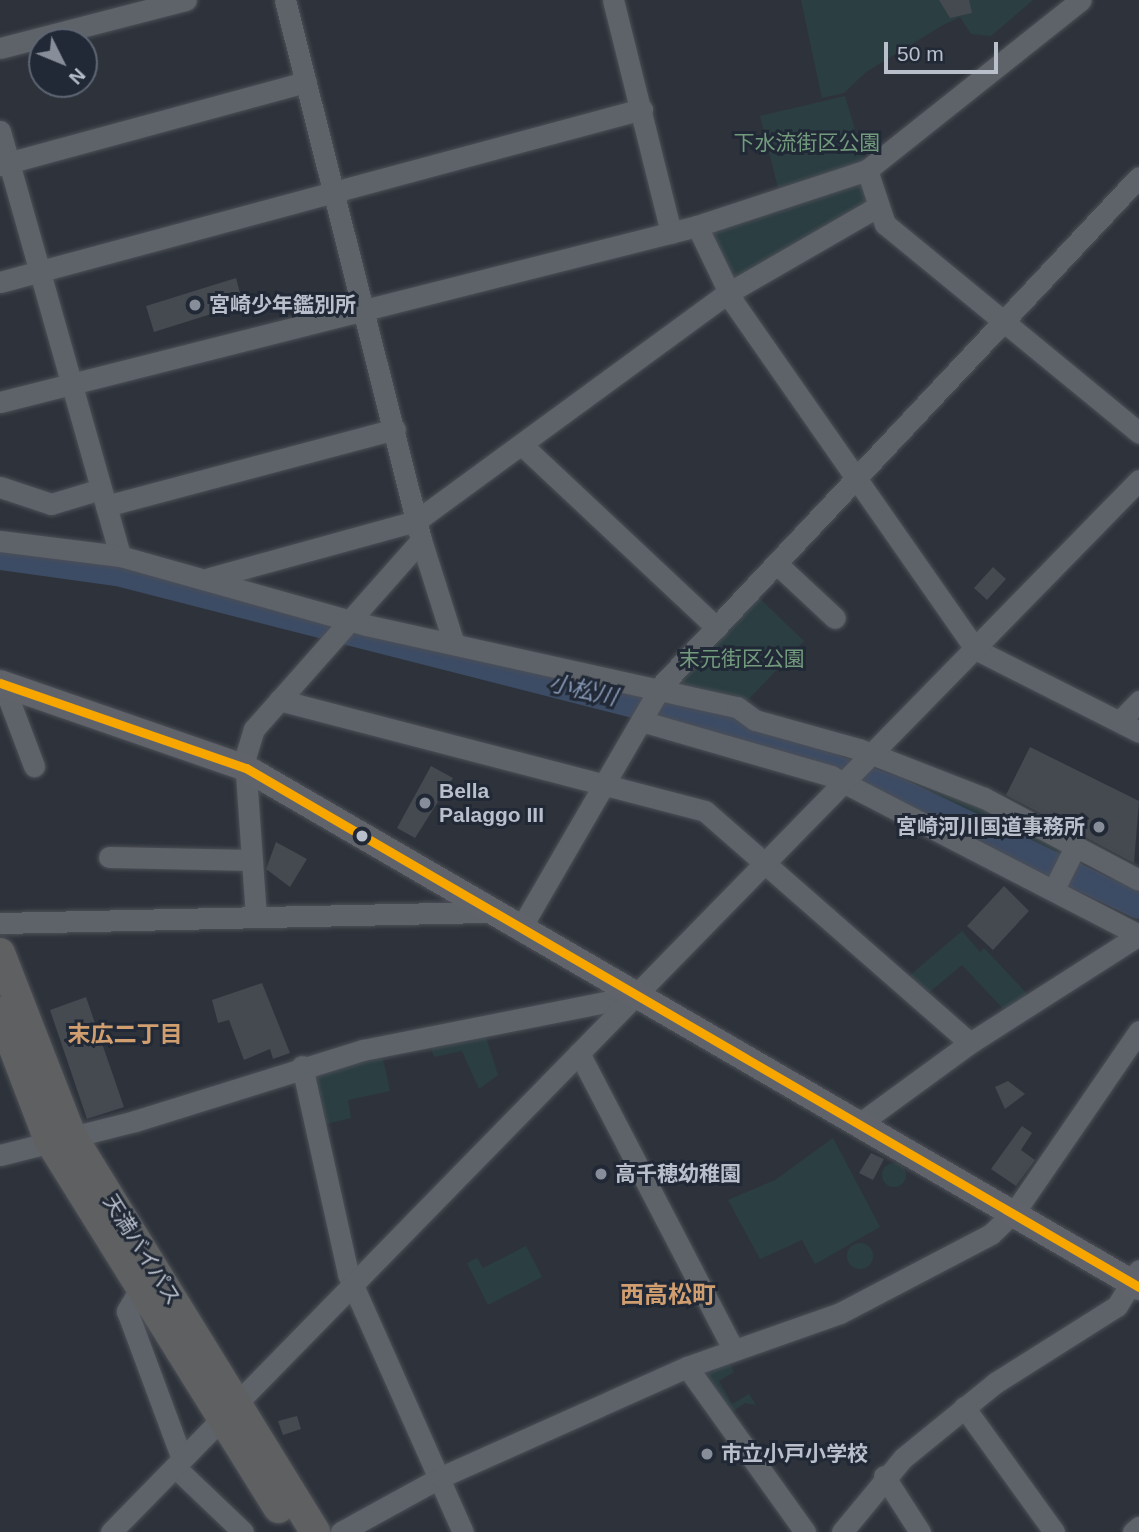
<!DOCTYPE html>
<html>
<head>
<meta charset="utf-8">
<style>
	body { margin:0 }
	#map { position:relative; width:1139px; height:1532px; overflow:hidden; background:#2e333b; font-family:Arial,"Noto Sans JP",sans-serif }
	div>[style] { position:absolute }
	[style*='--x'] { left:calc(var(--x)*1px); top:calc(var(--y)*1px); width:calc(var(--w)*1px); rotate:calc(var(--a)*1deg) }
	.green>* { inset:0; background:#2b3e42 }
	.round { border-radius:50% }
	.river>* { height:26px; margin:-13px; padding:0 13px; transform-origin:13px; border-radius:13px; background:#3d4c65 }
	.building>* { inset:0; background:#454950 }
	.roads { filter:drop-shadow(0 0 2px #4c4f56) drop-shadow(0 0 2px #4c4f56) }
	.minor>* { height:21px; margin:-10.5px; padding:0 10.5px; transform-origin:10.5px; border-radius:10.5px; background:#5e6269 }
	.major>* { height:26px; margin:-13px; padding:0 13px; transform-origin:13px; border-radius:13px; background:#60646a }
	.highway>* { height:30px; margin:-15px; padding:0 15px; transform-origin:15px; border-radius:15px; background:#5e6062 }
	.bus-1>* { height:9px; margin:-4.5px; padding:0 4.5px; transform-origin:4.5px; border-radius:4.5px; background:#f7a600 }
	.dots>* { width:19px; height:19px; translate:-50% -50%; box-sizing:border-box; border:4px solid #212936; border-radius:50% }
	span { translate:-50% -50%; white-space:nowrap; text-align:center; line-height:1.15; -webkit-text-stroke:6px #212936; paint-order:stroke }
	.park-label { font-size:21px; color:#729a7d }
	.poi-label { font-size:21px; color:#b9bfcb; font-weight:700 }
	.left { translate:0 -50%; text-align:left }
	.right { translate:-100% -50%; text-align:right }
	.street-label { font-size:21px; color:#b9bfcb }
	.water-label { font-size:23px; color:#8394b0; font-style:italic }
	.neighbourhood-label { font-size:23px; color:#d09e6f; font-weight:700 }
	.quarter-label { font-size:24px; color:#d09e6f; font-weight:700 }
	.north { position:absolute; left:28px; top:28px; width:70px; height:70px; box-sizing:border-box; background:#212936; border:2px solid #5e6572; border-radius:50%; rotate:133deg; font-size:19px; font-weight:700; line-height:28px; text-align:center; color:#b9bfcb }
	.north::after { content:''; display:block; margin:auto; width:24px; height:32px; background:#888e99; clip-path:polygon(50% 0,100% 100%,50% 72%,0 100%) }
	.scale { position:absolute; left:884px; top:42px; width:114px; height:32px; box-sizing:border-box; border:4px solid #b9bfcb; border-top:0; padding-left:9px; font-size:21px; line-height:24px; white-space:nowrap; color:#b9bfcb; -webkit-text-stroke:5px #212936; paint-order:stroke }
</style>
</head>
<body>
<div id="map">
	<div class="green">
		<i style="clip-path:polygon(801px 0,1033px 0,991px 36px,971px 34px,960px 17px,943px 25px,866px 72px,844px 93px,822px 98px)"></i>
		<i style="clip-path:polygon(845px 96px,865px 163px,779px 192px,760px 116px)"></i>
		<i style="clip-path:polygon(862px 182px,869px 204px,739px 280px,730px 277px,709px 231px)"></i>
		<i style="clip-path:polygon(758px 597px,804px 641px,746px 702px,682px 685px,681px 678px)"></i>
		<i style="clip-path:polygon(887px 768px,983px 800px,1069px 847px,1050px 884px,864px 791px)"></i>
		<i style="clip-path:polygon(962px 931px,980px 952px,984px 948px,1030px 997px,1007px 1013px,962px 965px,926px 995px,908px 977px)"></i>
		<i style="clip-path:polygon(486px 1037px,498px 1075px,479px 1089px,462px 1051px,434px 1057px,430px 1045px)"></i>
		<i style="clip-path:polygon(382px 1054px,390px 1091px,348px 1100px,351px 1118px,322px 1125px,310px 1070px)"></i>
		<i style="clip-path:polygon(833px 1138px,880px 1227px,815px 1264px,802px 1240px,760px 1259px,728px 1200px,775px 1180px)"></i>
		<i class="round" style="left:882px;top:1163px;width:24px;height:24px"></i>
		<i class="round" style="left:847px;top:1243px;width:26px;height:26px"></i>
		<i style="clip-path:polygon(526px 1246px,542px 1277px,488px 1305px,467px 1263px,477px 1258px,483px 1268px)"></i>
		<i style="clip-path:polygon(729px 1362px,734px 1372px,719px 1381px,732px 1404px,749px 1394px,756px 1405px,745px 1403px,729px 1414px,696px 1369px)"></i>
	</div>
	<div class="river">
		<i style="--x:0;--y:557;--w:118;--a:7.8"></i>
		<i style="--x:117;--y:573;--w:626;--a:14.32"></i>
		<i style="--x:724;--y:728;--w:184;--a:19.7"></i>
		<i style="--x:897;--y:790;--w:268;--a:25.6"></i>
	</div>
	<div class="building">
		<i style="clip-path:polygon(939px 0,969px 0,972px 13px,950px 18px)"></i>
		<i style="clip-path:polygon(236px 278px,243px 304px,154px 332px,146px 306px)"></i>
		<i style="clip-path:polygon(993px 567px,1006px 579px,987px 600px,974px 588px)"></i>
		<i style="clip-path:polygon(1030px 747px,1139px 801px,1134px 863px,1006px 795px)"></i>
		<i style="clip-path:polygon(431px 766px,453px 778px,415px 838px,397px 828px)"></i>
		<i style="clip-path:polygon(276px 842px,307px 859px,290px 887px,266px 869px)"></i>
		<i style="clip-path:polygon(1004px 886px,1029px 911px,993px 950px,967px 926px)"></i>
		<i style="clip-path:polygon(262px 983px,290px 1053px,273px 1059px,270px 1049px,244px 1060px,229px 1020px,218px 1023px,212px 1000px)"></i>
		<i style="clip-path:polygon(86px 997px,124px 1107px,87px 1119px,50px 1010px)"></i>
		<i style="clip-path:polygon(1008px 1081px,1025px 1094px,1005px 1109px,995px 1087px)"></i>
		<i style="clip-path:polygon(1022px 1126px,1032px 1133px,1021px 1150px,1035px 1160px,1016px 1186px,991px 1169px)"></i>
		<i style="clip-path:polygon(871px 1153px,884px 1159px,873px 1180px,859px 1173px)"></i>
		<i style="clip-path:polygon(297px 1416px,301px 1429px,283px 1435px,278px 1421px)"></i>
	</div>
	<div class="roads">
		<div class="minor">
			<i style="--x:285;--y:0;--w:557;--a:75.86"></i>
			<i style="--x:421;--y:540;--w:109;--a:72.4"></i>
			<i style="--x:613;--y:0;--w:240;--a:76"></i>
			<i style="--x:0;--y:48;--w:192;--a:-14.5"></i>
			<i style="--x:0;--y:131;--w:442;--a:74.2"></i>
			<i style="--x:0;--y:165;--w:317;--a:-15.2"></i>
			<i style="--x:867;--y:170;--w:57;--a:71.6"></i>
			<i style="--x:885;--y:224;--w:329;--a:39.4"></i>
			<i style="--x:697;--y:226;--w:85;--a:64.3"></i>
			<i style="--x:734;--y:303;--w:422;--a:55.1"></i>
			<i style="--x:975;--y:649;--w:184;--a:26.8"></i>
			<i style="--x:0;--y:282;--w:665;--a:-15.08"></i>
			<i style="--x:0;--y:402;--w:719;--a:-14.17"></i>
			<i style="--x:697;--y:226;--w:179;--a:-18.2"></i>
			<i style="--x:867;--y:170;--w:273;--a:-38.5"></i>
			<i style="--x:522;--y:445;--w:267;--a:43.2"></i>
			<i style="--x:0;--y:487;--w:54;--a:18.4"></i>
			<i style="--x:51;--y:504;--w:52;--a:-16.7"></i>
			<i style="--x:106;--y:506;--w:299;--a:-14.9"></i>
			<i style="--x:0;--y:541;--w:121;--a:7.1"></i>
			<i style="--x:120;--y:556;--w:255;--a:15.7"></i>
			<i style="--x:366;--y:625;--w:380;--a:12.5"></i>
			<i style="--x:737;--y:707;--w:22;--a:36"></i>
			<i style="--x:755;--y:720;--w:108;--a:15.6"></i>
			<i style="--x:859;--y:749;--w:134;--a:21.4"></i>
			<i style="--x:984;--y:798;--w:175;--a:27.9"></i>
			<i style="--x:777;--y:564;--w:79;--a:43"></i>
			<i style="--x:209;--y:578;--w:215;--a:-15.4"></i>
			<i style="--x:416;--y:521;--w:386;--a:-36.2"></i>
			<i style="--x:728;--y:293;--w:170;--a:-30"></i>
			<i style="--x:3;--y:684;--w:88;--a:69.3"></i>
			<i style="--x:279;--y:700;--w:440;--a:14.6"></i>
			<i style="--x:705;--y:811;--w:352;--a:41.2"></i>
			<i style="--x:641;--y:721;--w:198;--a:16.1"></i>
			<i style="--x:831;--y:776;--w:347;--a:27.3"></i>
			<i style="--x:1120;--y:721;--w:28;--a:-46"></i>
			<i style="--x:109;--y:857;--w:143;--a:1.2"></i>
			<i style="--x:1054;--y:889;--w:47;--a:-63.4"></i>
			<i style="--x:256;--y:917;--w:159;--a:-94"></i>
			<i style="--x:245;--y:758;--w:30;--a:-73"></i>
			<i style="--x:254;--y:729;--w:252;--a:-48.5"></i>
			<i style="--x:0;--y:923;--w:495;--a:-1.3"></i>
			<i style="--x:522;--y:926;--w:277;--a:-59.9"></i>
			<i style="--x:661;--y:686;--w:698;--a:-46.8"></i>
			<i style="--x:579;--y:1053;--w:334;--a:62.5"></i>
			<i style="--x:302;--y:1066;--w:213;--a:77.5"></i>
			<i style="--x:348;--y:1274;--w:282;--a:66"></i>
			<i style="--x:863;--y:1121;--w:132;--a:-36.1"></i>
			<i style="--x:970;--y:1043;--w:201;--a:-32.6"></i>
			<i style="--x:0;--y:1155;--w:139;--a:-14.1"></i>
			<i style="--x:135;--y:1121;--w:239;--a:-17.3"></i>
			<i style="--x:363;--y:1050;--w:277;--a:-11.2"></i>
			<i style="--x:140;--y:1289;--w:26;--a:121"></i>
			<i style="--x:127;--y:1311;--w:158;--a:69.6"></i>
			<i style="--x:687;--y:1367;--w:203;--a:54.4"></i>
			<i style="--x:964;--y:1407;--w:154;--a:54.2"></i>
			<i style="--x:175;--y:1467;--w:94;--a:43.7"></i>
			<i style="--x:884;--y:1476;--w:67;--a:57.3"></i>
			<i style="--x:111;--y:1532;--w:1471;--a:-45.66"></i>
			<i style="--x:341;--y:1532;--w:114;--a:-28.8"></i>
			<i style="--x:441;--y:1477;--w:269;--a:-24.1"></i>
			<i style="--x:687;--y:1367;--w:162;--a:-19.4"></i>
			<i style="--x:840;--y:1313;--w:170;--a:-27.6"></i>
			<i style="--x:991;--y:1234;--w:35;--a:-44"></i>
			<i style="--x:1016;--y:1210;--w:217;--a:-55.5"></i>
			<i style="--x:842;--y:1532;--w:96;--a:-50.5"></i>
			<i style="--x:903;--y:1458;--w:119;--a:-39.2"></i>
			<i style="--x:995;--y:1383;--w:144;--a:-32.3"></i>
			<i style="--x:1117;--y:1306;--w:42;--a:-58.6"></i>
			<i style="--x:1133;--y:1532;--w:8;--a:-40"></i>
		</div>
		<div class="major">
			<i style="--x:0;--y:683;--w:260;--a:19.1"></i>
			<i style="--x:246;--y:768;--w:1033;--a:30.16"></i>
		</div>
		<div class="highway">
			<i style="--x:0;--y:953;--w:195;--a:68.7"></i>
			<i style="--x:71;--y:1135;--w:466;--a:58.4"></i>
			<i style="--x:0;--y:1012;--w:135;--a:69.1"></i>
			<i style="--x:48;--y:1138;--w:436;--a:58.1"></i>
		</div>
	</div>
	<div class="bus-1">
		<i style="--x:0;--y:683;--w:260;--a:19.1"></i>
		<i style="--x:246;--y:768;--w:1033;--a:30.16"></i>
	</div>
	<div class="dots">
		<i style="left:195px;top:305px;background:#888e99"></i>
		<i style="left:425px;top:803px;background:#888e99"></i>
		<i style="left:1099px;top:827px;background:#888e99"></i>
		<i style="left:362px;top:836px;background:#b9bfcb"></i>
		<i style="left:601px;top:1174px;background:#888e99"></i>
		<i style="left:707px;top:1454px;background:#888e99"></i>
	</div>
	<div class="park-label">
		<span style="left:807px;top:143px">下水流街区公園</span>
		<span style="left:742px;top:659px">末元街区公園</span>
	</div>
	<div class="poi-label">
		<span class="left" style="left:209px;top:305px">宮崎少年鑑別所</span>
		<span class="left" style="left:439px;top:803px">Bella<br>Palaggo III</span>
		<span class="right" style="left:1085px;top:827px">宮崎河川国道事務所</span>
		<span class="left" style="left:615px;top:1174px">高千穂幼稚園</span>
		<span class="left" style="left:721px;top:1454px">市立小戸小学校</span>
	</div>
	<div class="street-label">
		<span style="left:142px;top:1250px;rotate:58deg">天満バイパス</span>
	</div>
	<div class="water-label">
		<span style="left:583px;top:690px;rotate:13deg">小松川</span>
	</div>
	<div class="neighbourhood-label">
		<span style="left:125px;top:1034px">末広二丁目</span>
	</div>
	<div class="quarter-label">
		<span style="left:668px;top:1295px">西高松町</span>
	</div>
	<div class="north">N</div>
	<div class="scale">50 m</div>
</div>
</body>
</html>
